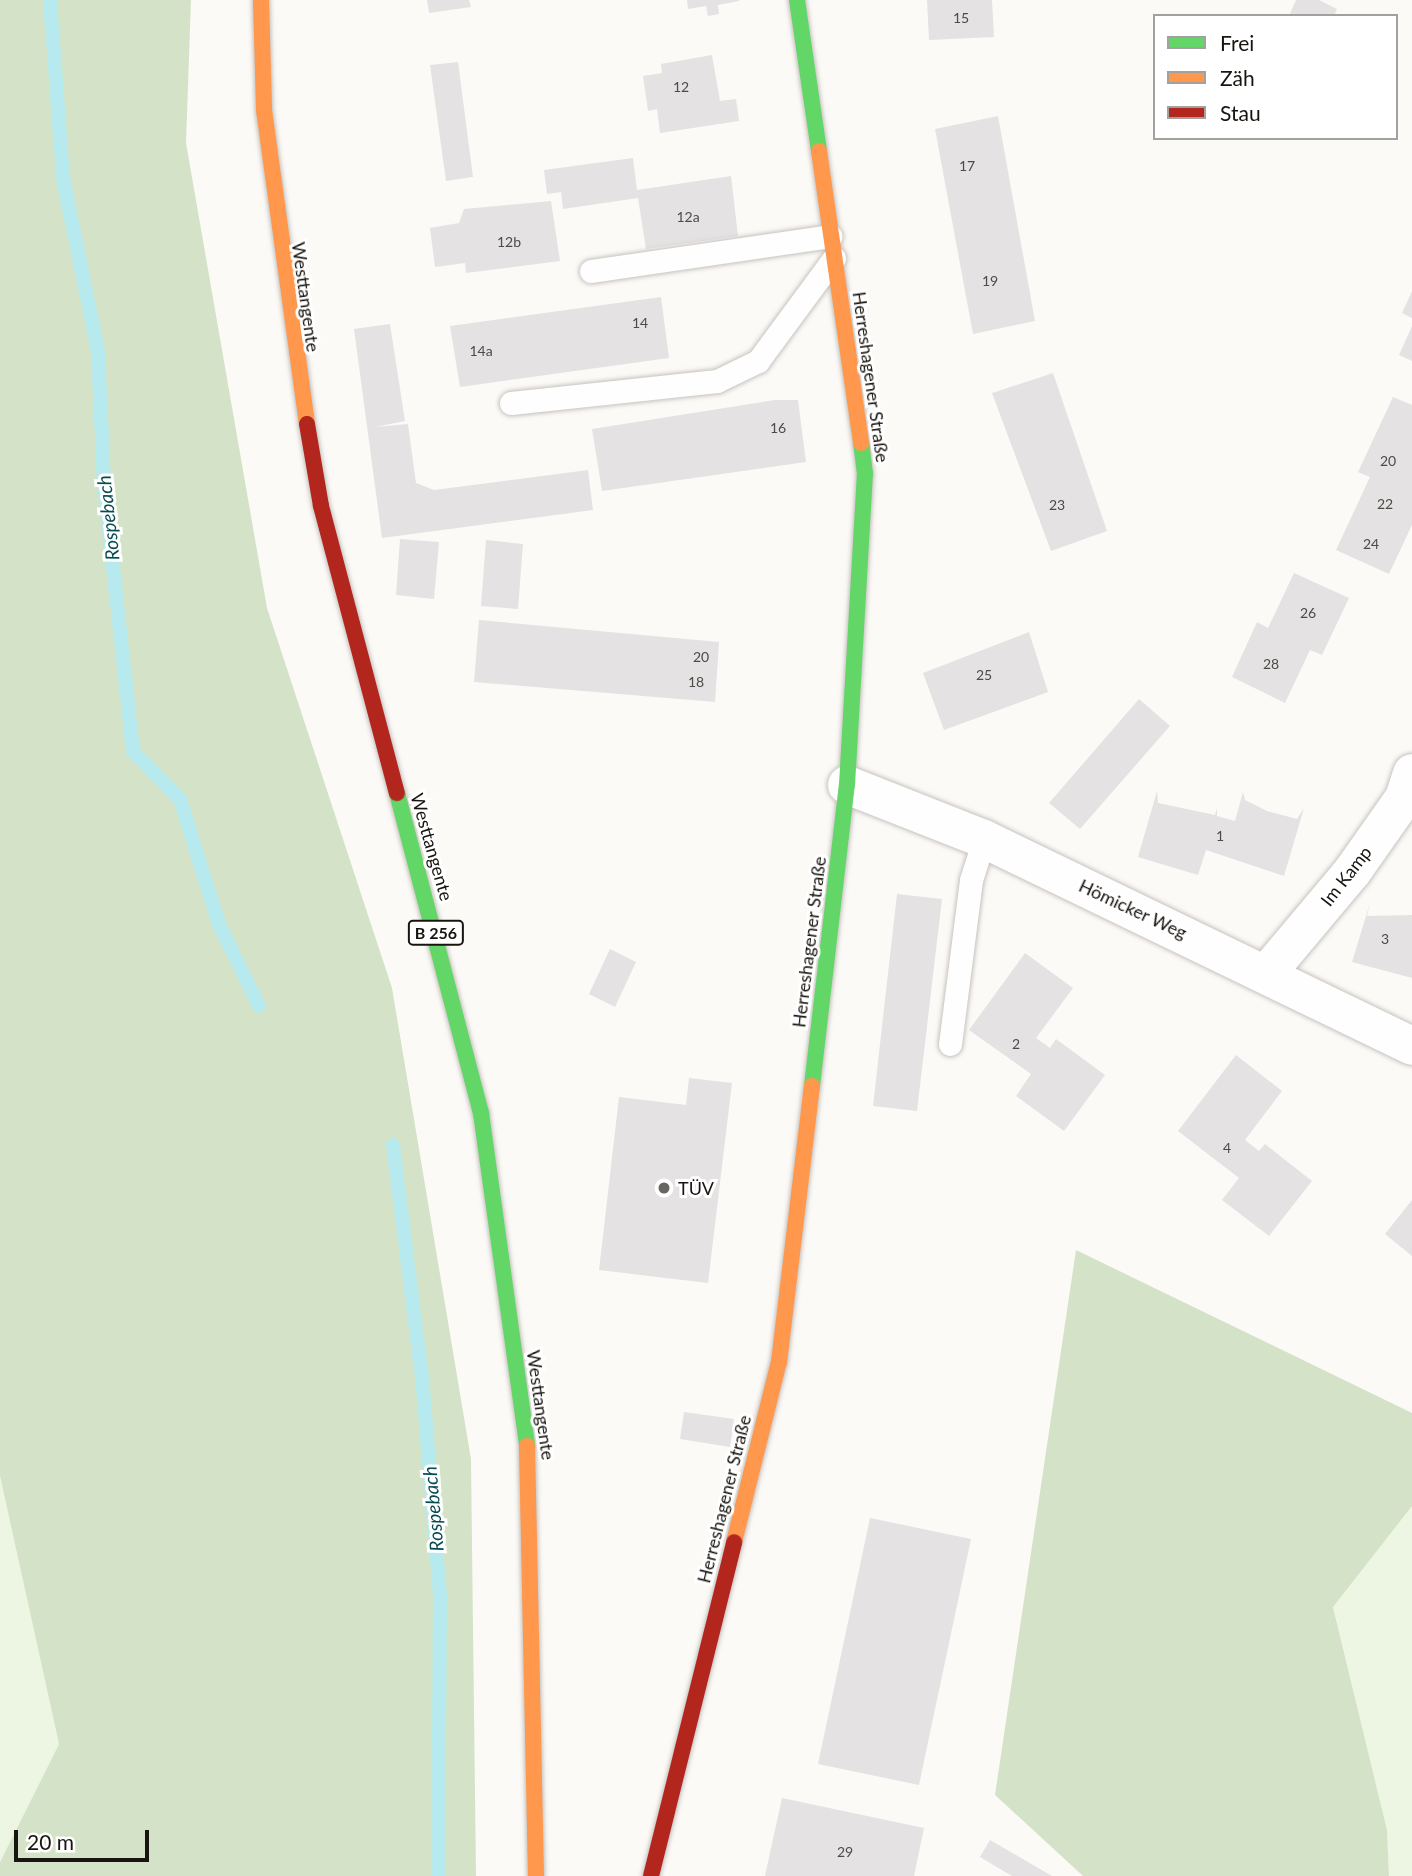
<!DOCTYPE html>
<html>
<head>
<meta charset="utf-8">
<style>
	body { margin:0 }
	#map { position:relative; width:1412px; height:1876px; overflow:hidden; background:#fcfaf7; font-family:Lato,sans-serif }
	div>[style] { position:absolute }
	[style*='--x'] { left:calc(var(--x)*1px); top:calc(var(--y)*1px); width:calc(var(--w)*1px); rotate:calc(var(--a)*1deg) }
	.green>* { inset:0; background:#ecf6e2 }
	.forest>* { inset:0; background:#d4e3c7 }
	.stream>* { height:14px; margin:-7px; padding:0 7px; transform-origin:7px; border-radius:7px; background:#b7eaee }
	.building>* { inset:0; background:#e4e2e3 }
	.roads { filter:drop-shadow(0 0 2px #c6c3bf) drop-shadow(0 0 2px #c6c3bf) }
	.lane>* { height:23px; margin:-11.5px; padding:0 11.5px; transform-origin:11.5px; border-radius:11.5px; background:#fffefe }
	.street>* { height:38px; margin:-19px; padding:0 19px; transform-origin:19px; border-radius:19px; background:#fffefe }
	.fast>* { height:16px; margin:-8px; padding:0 8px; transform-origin:8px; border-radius:8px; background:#63d668 }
	.slow>* { height:16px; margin:-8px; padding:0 8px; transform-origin:8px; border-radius:8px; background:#ff974d }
	.jam>* { height:16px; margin:-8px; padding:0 8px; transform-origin:8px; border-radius:8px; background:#b3261e }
	.dots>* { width:19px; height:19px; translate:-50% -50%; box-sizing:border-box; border:4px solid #fff; border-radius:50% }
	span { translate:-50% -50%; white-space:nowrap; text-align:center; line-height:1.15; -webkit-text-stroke:6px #fff; paint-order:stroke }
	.number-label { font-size:14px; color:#4d4a47 }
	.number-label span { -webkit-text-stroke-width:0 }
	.shield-label span { padding:2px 5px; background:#fff; border:2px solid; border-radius:5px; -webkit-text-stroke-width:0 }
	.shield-label { font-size:16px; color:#181410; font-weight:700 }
	.street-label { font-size:18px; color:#181410 }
	.poi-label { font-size:18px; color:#181410 }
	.left { translate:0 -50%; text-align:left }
	.water-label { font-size:19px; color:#064b50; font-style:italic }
	.legend { position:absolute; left:1153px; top:14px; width:245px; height:126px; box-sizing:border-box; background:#fff; border:2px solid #a3a19f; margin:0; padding:9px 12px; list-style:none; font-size:21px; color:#181410 }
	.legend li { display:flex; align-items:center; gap:14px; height:35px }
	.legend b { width:35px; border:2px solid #a3a19f }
	.scale { position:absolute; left:14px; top:1830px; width:135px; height:32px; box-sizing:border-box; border:4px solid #181410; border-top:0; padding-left:9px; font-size:21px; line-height:24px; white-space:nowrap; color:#181410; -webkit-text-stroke:5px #fff; paint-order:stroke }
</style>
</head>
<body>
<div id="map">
	<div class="green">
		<i style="clip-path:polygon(0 1476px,59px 1744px,0 1862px)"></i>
		<i style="clip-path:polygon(1412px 1506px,1412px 1876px,1389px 1876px,1387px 1830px,1333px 1606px)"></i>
	</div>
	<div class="forest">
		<i style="clip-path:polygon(0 0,191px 0,186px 143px,267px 608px,392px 988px,471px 1459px,476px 1876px,0 1876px,0 1862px,59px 1744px,0 1476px)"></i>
		<i style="clip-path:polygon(1076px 1250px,1412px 1413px,1412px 1506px,1333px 1607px,1387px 1830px,1389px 1876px,1083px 1876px,995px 1795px)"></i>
	</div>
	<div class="stream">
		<i style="--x:50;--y:0;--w:178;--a:85.8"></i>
		<i style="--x:63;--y:178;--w:177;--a:78.6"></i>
		<i style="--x:98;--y:352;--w:132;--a:87.4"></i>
		<i style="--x:104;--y:484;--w:269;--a:83.8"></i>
		<i style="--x:133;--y:751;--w:67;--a:45.6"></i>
		<i style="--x:180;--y:799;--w:131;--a:72.7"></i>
		<i style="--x:219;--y:924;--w:91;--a:64"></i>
		<i style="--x:393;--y:1145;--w:234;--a:82.9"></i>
		<i style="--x:422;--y:1377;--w:218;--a:85.3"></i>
		<i style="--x:440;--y:1594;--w:282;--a:90.4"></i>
	</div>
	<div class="building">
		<i style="clip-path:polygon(427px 0,469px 0,471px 7px,429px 13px)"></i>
		<i style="clip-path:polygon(687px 0,739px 0,739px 1px,718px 5px,719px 14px,708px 16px,706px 6px,688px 9px)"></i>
		<i style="clip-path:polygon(927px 0,992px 0,994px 37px,929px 40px)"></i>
		<i style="clip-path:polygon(1296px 0,1319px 0,1337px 9px,1334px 16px,1289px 16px)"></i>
		<i style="clip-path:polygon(712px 55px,720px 101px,736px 99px,739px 121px,660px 133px,657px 109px,648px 111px,643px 76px,662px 73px,661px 64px)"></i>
		<i style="clip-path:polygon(458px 62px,473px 177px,446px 181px,430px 65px)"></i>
		<i style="clip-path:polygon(998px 116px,1035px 321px,973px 334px,935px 129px)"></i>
		<i style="clip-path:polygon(633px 158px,637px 190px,731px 176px,738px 236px,646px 249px,638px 198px,563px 209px,561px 192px,547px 194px,544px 170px)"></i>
		<i style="clip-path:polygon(551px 201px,560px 261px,466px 273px,465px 263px,435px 267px,430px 228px,459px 223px,464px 209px)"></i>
		<i style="clip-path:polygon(1412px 291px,1412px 318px,1402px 313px)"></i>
		<i style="clip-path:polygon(661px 297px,669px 358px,460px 387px,450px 326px)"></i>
		<i style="clip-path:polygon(390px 324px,405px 421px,375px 427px,408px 424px,416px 483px,434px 490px,588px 470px,593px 510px,382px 538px,354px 329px)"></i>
		<i style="clip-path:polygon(1412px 326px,1412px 361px,1399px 355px)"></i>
		<i style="clip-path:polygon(1053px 373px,1107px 531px,1051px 551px,992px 393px)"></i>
		<i style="clip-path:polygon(1393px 397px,1412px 405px,1412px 525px,1389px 574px,1336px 550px,1370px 477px,1358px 472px)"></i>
		<i style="clip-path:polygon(775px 400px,798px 400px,806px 462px,602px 491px,592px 429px)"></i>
		<i style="clip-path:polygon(400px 539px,439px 542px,434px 599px,396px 595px)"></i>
		<i style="clip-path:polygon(486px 540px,523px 544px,518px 609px,481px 606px)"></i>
		<i style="clip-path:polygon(1294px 573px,1349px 598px,1322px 655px,1310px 650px,1285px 703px,1232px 677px,1257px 622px,1268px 628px)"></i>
		<i style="clip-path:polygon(479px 620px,719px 642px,715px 702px,474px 682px)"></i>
		<i style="clip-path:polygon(1029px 632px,1048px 692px,944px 730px,923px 673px)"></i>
		<i style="clip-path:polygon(1139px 699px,1170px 726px,1080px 829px,1049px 803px)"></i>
		<i style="clip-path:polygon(1157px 791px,1158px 803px,1215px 815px,1217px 808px,1217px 816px,1235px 821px,1243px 792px,1245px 800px,1267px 811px,1297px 819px,1304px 808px,1284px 876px,1206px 850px,1198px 875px,1138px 857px)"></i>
		<i style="clip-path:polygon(897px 894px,942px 899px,917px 1111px,873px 1106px)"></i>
		<i style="clip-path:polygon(1370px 903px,1367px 916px,1412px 915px,1412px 978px,1352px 962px)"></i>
		<i style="clip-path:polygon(610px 949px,636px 962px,615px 1007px,589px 994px)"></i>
		<i style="clip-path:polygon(1025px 953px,1073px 988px,1036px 1038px,1050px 1048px,1056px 1039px,1105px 1075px,1064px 1131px,1016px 1096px,1031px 1074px,969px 1030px)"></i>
		<i style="clip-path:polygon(1236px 1055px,1282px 1091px,1245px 1140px,1259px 1151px,1265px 1144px,1312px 1181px,1269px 1236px,1222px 1200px,1239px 1178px,1178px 1131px)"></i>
		<i style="clip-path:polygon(689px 1078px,732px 1083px,708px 1283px,599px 1270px,619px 1097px,686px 1105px)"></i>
		<i style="clip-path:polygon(1412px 1200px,1412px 1256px,1385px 1234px)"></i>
		<i style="clip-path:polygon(684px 1412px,734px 1419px,730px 1447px,680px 1439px)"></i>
		<i style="clip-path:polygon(870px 1518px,971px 1539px,919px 1785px,818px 1764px)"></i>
		<i style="clip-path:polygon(782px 1798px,924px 1828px,914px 1876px,765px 1876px)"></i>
		<i style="clip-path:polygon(990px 1840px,1052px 1876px,1012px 1876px,980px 1857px)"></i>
	</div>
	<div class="roads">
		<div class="lane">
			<i style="--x:591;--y:271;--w:242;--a:-8.3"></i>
			<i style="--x:511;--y:403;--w:207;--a:-6.1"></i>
			<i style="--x:717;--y:381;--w:46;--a:-26"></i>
			<i style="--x:758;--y:361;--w:128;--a:-53.6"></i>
			<i style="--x:950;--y:1044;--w:165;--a:-82.7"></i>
			<i style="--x:971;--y:880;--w:43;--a:-72.4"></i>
		</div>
		<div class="street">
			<i style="--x:847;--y:785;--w:147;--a:21.5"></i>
			<i style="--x:984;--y:839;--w:475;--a:25.8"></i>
			<i style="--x:1268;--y:972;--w:131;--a:-50"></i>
			<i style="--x:1352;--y:872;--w:90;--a:-54.9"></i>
			<i style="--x:1404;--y:798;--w:26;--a:-72"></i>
		</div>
		<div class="fast">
			<i style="--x:797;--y:0;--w:153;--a:81.7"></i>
			<i style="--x:397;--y:793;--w:331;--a:75.3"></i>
			<i style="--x:481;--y:1113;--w:336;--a:82.1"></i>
			<i style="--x:812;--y:1086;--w:303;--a:-83.4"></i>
			<i style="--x:847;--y:785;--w:312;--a:-86.7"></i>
			<i style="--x:865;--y:474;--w:31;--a:-97"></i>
		</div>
		<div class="slow">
			<i style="--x:261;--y:0;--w:110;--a:88.4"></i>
			<i style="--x:264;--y:110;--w:317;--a:82.2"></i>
			<i style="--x:819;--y:151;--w:295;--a:81.8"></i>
			<i style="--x:527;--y:1446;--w:430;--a:88.8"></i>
			<i style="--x:734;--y:1542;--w:186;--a:-76"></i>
			<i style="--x:779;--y:1362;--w:278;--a:-83.2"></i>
		</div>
		<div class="jam">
			<i style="--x:307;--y:424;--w:83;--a:80.3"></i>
			<i style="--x:321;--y:506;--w:297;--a:75.2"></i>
			<i style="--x:651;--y:1876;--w:344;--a:-76"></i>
		</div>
	</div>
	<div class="dots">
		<i style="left:664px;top:1188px;background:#686461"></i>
	</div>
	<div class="number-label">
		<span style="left:961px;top:18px">15</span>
		<span style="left:681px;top:87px">12</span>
		<span style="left:967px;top:166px">17</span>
		<span style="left:688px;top:217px">12a</span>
		<span style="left:509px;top:242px">12b</span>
		<span style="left:990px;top:281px">19</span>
		<span style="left:640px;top:323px">14</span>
		<span style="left:481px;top:351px">14a</span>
		<span style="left:778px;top:428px">16</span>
		<span style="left:1388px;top:461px">20</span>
		<span style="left:1385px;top:504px">22</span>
		<span style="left:1057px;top:505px">23</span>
		<span style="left:1371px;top:544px">24</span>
		<span style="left:1308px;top:613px">26</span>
		<span style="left:701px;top:657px">20</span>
		<span style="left:1271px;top:664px">28</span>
		<span style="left:984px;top:675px">25</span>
		<span style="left:696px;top:682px">18</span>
		<span style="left:1220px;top:836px">1</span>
		<span style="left:1385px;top:939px">3</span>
		<span style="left:1016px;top:1044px">2</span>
		<span style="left:1227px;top:1148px">4</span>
		<span style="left:845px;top:1852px">29</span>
	</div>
	<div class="shield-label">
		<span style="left:436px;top:933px">B 256</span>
	</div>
	<div class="street-label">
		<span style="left:306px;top:297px;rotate:82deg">Westtangente</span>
		<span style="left:871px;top:377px;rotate:82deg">Herreshagener Straße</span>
		<span style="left:432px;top:847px;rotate:74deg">Westtangente</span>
		<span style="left:1346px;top:876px;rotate:-52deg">Im Kamp</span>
		<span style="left:1133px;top:909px;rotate:25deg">Hömicker Weg</span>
		<span style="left:809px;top:942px;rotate:-83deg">Herreshagener Straße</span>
		<span style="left:541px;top:1405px;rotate:82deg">Westtangente</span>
		<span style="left:724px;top:1499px;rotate:-76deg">Herreshagener Straße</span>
	</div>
	<div class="poi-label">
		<span class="left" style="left:678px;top:1188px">TÜV</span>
	</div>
	<div class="water-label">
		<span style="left:108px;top:518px;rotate:-96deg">Rospebach</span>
		<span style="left:433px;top:1509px;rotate:-95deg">Rospebach</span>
	</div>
	<ul class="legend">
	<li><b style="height:9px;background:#63d668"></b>Frei</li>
	<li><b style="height:9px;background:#ff974d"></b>Zäh</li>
	<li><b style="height:9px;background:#b3261e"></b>Stau</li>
	</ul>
	<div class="scale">20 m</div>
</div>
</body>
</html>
